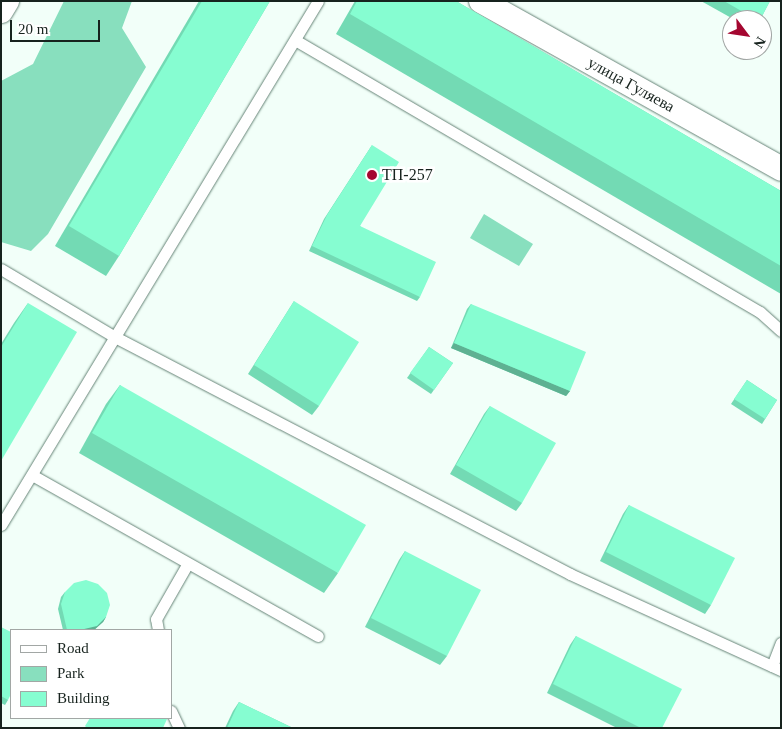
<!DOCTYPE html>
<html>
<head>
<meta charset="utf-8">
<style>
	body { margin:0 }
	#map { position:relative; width:782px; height:729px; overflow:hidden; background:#f2fff9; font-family:"Times New Roman",serif }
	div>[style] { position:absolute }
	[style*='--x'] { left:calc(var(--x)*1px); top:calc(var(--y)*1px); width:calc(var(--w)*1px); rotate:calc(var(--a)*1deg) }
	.green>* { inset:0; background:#88dfbe }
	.roads { filter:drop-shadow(0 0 1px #668477) drop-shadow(0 0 1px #668477) }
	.service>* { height:11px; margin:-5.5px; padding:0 5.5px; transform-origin:5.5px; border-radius:5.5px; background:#fff }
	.minor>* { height:24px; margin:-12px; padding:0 12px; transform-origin:12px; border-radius:12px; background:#fff }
	.wall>* { inset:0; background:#73dab4 }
	.shaded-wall>* { inset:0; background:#5eb192 }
	.building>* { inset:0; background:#86fdd1 }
	.dots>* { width:14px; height:14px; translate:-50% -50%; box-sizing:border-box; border:2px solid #fff; border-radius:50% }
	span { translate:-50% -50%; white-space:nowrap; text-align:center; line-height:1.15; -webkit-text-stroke:5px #fff; paint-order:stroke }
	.street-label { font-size:16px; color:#17231e }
	.poi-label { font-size:16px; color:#17231e }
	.left { translate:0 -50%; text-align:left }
	.frame { position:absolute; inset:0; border:2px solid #17231e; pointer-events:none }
	.legend { position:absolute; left:10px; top:629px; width:162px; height:90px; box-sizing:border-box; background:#fff; border:1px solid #a2a7a5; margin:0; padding:6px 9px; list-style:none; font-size:15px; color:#17231e }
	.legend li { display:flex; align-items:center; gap:10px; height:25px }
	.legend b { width:25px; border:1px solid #a2a7a5 }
	.north { position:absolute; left:722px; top:10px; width:50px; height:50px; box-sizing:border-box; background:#fff; border:1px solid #a2a7a5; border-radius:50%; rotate:121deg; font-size:14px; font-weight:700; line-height:20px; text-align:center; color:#17231e }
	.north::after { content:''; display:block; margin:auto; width:18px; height:22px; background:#a40730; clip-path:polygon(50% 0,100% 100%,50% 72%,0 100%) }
	.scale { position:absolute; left:10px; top:20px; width:90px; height:22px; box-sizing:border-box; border:2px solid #17231e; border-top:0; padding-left:6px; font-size:15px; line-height:18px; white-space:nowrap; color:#17231e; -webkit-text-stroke:4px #fff; paint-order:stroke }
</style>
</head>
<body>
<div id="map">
	<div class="green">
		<i style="clip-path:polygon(64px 1px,132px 1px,122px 28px,146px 67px,48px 234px,31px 251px,1px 242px,1px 81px,33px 64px)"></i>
		<i style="clip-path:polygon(484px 214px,533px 244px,519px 266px,470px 238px)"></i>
	</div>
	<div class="roads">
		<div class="service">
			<i style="--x:295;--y:40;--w:539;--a:30.33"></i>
			<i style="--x:760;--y:312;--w:28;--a:42"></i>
			<i style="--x:1;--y:269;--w:133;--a:30.8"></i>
			<i style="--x:115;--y:337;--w:513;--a:27.51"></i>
			<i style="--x:570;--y:574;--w:232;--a:24.5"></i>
			<i style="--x:32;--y:475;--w:328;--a:29.4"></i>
			<i style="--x:1;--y:525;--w:612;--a:-58.83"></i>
			<i style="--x:158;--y:630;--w:11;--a:-100"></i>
			<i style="--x:156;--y:619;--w:64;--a:-60.3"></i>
			<i style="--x:772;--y:666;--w:25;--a:-69"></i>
			<i style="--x:171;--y:711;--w:19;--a:65"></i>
		</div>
		<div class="minor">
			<i style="--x:481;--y:1;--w:344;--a:29.2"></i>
			<i style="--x:1;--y:11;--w:12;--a:-59"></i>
		</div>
	</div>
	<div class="wall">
		<i style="clip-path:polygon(199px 1px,270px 1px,119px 256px,106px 276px,55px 246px)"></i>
		<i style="clip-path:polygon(355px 1px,456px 1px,781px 191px,781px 294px,336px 34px)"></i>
		<i style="clip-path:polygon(701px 1px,770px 1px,760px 20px,735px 20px)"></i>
		<i style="clip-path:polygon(372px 145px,360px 226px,420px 297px,417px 301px,309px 251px,324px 219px)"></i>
		<i style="clip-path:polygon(294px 301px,319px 406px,312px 415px,248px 374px)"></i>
		<i style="clip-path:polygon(28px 303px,1px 461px,1px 344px,14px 323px)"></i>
		<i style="clip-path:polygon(471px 304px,570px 391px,566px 396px,451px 348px,467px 309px)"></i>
		<i style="clip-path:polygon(429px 347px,453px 363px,431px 394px,407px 378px)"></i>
		<i style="clip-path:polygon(747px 380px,777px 400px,762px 424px,731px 404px)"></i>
		<i style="clip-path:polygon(120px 385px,338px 573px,324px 593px,79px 453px,106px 404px)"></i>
		<i style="clip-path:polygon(490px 406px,522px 503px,516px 511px,450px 474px,484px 414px)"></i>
		<i style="clip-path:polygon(629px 505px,711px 605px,705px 614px,600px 561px,623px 514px)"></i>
		<i style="clip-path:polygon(405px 551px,447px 656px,440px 665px,365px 627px,399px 560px)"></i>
		<i style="clip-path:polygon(65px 592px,106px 617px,103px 622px,94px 630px,63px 630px,58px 609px,61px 597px)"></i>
		<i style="clip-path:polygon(1px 627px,8px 700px,5px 705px,1px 703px)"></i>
		<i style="clip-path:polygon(576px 636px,662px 728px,617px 728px,547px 693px,570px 645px)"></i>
		<i style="clip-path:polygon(239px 702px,293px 728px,225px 728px,233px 711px)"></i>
	</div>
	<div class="shaded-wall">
		<i style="clip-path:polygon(454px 343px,570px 391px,566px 396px,451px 348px)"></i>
		<i style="clip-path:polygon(106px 617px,103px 622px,94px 630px,80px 630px)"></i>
	</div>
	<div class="building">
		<i style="clip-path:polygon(202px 1px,270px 1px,119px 256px,69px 226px)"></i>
		<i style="clip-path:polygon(357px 1px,456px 1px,781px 191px,781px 266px,350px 14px)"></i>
		<i style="clip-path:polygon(724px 1px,770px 1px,760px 20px,757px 20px)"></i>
		<i style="clip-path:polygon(372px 145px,399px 162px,360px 226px,436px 262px,420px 297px,312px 246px,327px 215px)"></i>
		<i style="clip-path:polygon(294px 301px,359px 342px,319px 406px,254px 365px)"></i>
		<i style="clip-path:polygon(28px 303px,77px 332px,1px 461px,1px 347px)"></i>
		<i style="clip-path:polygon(471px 304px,586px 352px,570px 391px,454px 343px)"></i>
		<i style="clip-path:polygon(429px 347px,453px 363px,434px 390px,410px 373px)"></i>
		<i style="clip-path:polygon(747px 380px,777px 400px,765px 419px,734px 399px)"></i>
		<i style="clip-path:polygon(120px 385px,366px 525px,338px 573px,92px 433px)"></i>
		<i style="clip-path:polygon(490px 406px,556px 443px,522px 503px,456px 465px)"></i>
		<i style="clip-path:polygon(629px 505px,735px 558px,711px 605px,606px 552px)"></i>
		<i style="clip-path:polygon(405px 551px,481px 590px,447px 656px,371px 618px)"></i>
		<i style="clip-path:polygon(86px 580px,98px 584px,107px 593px,110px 605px,106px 617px,97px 626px,80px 630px,67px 630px,61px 604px,65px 592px,74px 583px)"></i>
		<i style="clip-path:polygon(1px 627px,11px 632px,11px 694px,8px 700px,1px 696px)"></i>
		<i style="clip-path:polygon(576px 636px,682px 689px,662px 728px,641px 728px,553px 684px)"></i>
		<i style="clip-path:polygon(239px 702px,293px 728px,227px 728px)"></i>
		<i style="clip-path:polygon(90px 718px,165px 718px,167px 719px,163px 728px,87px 728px,85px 726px)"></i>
	</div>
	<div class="dots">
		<i style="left:372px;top:175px;background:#a40730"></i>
	</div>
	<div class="street-label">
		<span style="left:631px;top:85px;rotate:29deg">улица Гуляева</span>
	</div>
	<div class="poi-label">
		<span class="left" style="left:382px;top:175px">ТП-257</span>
	</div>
	<div class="frame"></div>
	<ul class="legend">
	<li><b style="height:6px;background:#fff"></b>Road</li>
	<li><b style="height:14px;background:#88dfbe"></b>Park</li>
	<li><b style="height:14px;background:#86fdd1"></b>Building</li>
	</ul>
	<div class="north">N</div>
	<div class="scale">20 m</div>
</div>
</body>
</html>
